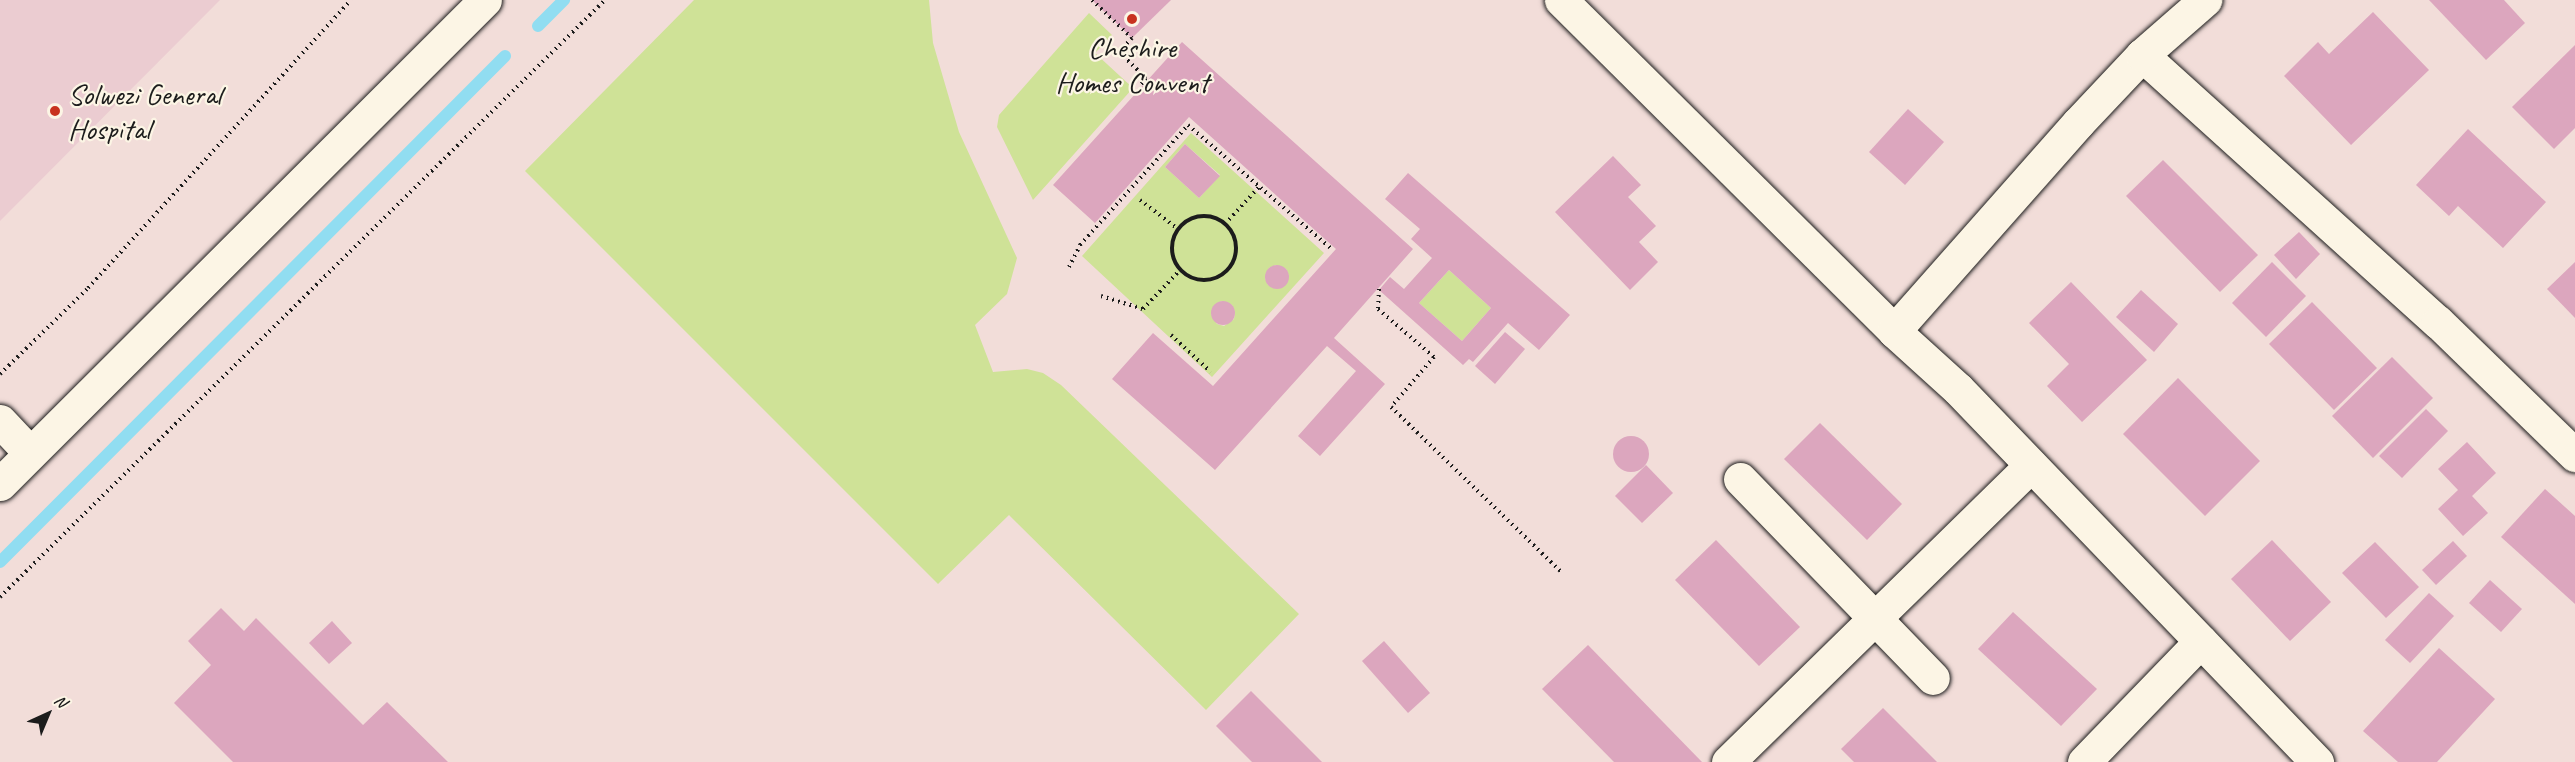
<!DOCTYPE html>
<html>
<head>
<meta charset="utf-8">
<style>
	body { margin:0 }
	#map { position:relative; width:2575px; height:762px; overflow:hidden; background:#f2ddd9; font-family:Caveat,sans-serif }
	div>[style] { position:absolute }
	[style*='--x'] { left:calc(var(--x)*1px); top:calc(var(--y)*1px); width:calc(var(--w)*1px); rotate:calc(var(--a)*1deg) }
	.built>* { inset:0; background:#ebccd1 }
	.green>* { inset:0; background:#cfe297 }
	.stream>* { height:12px; margin:-6px; padding:0 6px; transform-origin:6px; border-radius:6px; background:#91ddf1 }
	.building>* { inset:0; background:#dca6be }
	.round { border-radius:50% }
	.path>* { height:4px; margin-top:-2px; transform-origin:0; background:repeating-linear-gradient(90deg,#1c1c1c 0 1.5px,transparent 0 6px) }
	.path>.ring { margin:-2px; padding:0; box-sizing:content-box; background:none; border:4px solid #1c1c1c; border-radius:50% }
	.roads { filter:drop-shadow(0 0 2px #1c1c1c) drop-shadow(0 0 2px #1c1c1c) }
	.street>* { height:33px; margin:-16.5px; padding:0 16.5px; transform-origin:16.5px; border-radius:16.5px; background:#fcf5e5 }
	.secondary>* { height:33px; margin:-16.5px; padding:0 16.5px; transform-origin:16.5px; border-radius:16.5px; background:#fcf5e5 }
	.dots>* { width:16px; height:16px; translate:-50% -50%; box-sizing:border-box; border:3px solid #fcf5e5; border-radius:50% }
	span { translate:-50% -50%; white-space:nowrap; text-align:center; line-height:1.15; -webkit-text-stroke:4.5px #fcf5e5; paint-order:stroke }
	.poi-label { font-size:30px; color:#1c1c1c }
	.left { translate:0 -50%; text-align:left }
	.north { position:absolute; left:18px; top:684px; width:60px; height:60px; -webkit-text-stroke:4px #fcf5e5; paint-order:stroke; rotate:44deg; font-size:16px; font-weight:700; line-height:24px; text-align:center; color:#1c1c1c }
	.north::after { content:''; display:block; margin:auto; width:21px; height:27px; background:#1c1c1c; clip-path:polygon(50% 0,100% 100%,50% 72%,0 100%) }
</style>
</head>
<body>
<div id="map">
	<div class="built">
		<i style="clip-path:polygon(0 0,220px 0,0 221px)"></i>
	</div>
	<div class="green">
		<i style="clip-path:polygon(694px 0,929px 0,933px 43px,959px 132px,1017px 258px,1007px 294px,975px 325px,993px 372px,1027px 369px,1043px 373px,1061px 385px,1299px 614px,1206px 710px,1009px 515px,938px 584px,525px 171px)"></i>
		<i style="clip-path:polygon(1089px 13px,1112px 35px,1095px 53px,1133px 88px,1033px 200px,997px 127px,999px 115px)"></i>
		<i style="clip-path:polygon(evenodd,1191px 133px,1324px 253px,1212px 377px,1082px 256px,1191px 133px,1185px 144px,1220px 175px,1199px 198px,1165px 167px,1185px 144px,1191px 133px,1276px 265px,1286px 269px,1289px 276px,1279px 288px,1268px 285px,1265px 278px,1269px 268px,1276px 265px,1191px 133px,1221px 301px,1232px 305px,1235px 312px,1234px 319px,1224px 326px,1217px 324px,1211px 314px,1221px 301px)"></i>
		<i style="clip-path:polygon(1449px 270px,1491px 308px,1462px 341px,1419px 303px)"></i>
	</div>
	<div class="stream">
		<i style="--x:538;--y:26;--w:37;--a:-45"></i>
		<i style="--x:0;--y:562;--w:715;--a:-45.06"></i>
	</div>
	<div class="building">
		<i style="clip-path:polygon(1092px 0,1171px 0,1132px 38px)"></i>
		<i style="clip-path:polygon(2429px 0,2504px 0,2525px 23px,2486px 60px)"></i>
		<i style="clip-path:polygon(2373px 12px,2429px 70px,2351px 145px,2284px 76px,2318px 42px,2329px 54px)"></i>
		<i style="clip-path:polygon(1182px 42px,1413px 249px,1334px 338px,1385px 384px,1320px 456px,1298px 436px,1356px 371px,1327px 346px,1215px 470px,1112px 379px,1153px 333px,1213px 386px,1336px 249px,1189px 117px,1095px 223px,1053px 185px)"></i>
		<i style="clip-path:polygon(2575px 45px,2575px 128px,2554px 149px,2512px 107px)"></i>
		<i style="clip-path:polygon(1908px 109px,1944px 142px,1905px 185px,1869px 152px)"></i>
		<i style="clip-path:polygon(2468px 129px,2546px 202px,2503px 248px,2458px 206px,2449px 216px,2416px 185px)"></i>
		<i style="clip-path:polygon(1185px 144px,1220px 176px,1199px 198px,1165px 167px)"></i>
		<i style="clip-path:polygon(1613px 156px,1641px 185px,1628px 197px,1656px 226px,1639px 242px,1658px 262px,1630px 290px,1555px 212px)"></i>
		<i style="clip-path:polygon(2163px 160px,2258px 255px,2220px 292px,2126px 196px)"></i>
		<i style="clip-path:polygon(evenodd,1408px 173px,1570px 315px,1539px 350px,1508px 323px,1473px 362px,1469px 359px,1463px 365px,1379px 290px,1390px 277px,1404px 289px,1432px 258px,1411px 239px,1420px 229px,1385px 199px,1408px 173px,1449px 270px,1491px 308px,1462px 341px,1419px 303px,1449px 270px)"></i>
		<i style="clip-path:polygon(2299px 232px,2320px 254px,2296px 279px,2274px 255px)"></i>
		<i style="clip-path:polygon(2272px 262px,2306px 296px,2266px 337px,2232px 303px)"></i>
		<i style="clip-path:polygon(2575px 262px,2575px 318px,2547px 289px)"></i>
		<i class="round" style="left:1265px;top:265px;width:24px;height:24px"></i>
		<i style="clip-path:polygon(2071px 282px,2147px 360px,2082px 422px,2047px 386px,2069px 364px,2029px 323px)"></i>
		<i style="clip-path:polygon(2141px 290px,2178px 324px,2154px 352px,2116px 317px)"></i>
		<i class="round" style="left:1211px;top:301px;width:24px;height:24px"></i>
		<i style="clip-path:polygon(2312px 302px,2377px 368px,2334px 410px,2269px 344px)"></i>
		<i style="clip-path:polygon(1505px 332px,1525px 349px,1495px 384px,1475px 366px)"></i>
		<i style="clip-path:polygon(2392px 357px,2433px 398px,2373px 458px,2332px 416px)"></i>
		<i style="clip-path:polygon(2178px 378px,2260px 461px,2205px 516px,2123px 434px)"></i>
		<i style="clip-path:polygon(2426px 409px,2448px 431px,2402px 478px,2379px 456px)"></i>
		<i style="clip-path:polygon(1820px 423px,1902px 504px,1867px 540px,1784px 459px)"></i>
		<i class="round" style="left:1613px;top:436px;width:36px;height:36px"></i>
		<i style="clip-path:polygon(2467px 442px,2496px 473px,2472px 496px,2488px 513px,2463px 536px,2438px 509px,2458px 490px,2438px 469px)"></i>
		<i style="clip-path:polygon(1646px 465px,1673px 493px,1642px 523px,1615px 496px)"></i>
		<i style="clip-path:polygon(2545px 489px,2575px 516px,2575px 604px,2501px 537px)"></i>
		<i style="clip-path:polygon(1716px 540px,1800px 627px,1759px 666px,1675px 580px)"></i>
		<i style="clip-path:polygon(2272px 540px,2331px 602px,2290px 641px,2231px 579px)"></i>
		<i style="clip-path:polygon(2453px 541px,2467px 556px,2436px 585px,2422px 570px)"></i>
		<i style="clip-path:polygon(2375px 542px,2419px 587px,2386px 618px,2342px 573px)"></i>
		<i style="clip-path:polygon(2490px 580px,2522px 609px,2501px 632px,2469px 603px)"></i>
		<i style="clip-path:polygon(2429px 593px,2454px 616px,2410px 663px,2385px 640px)"></i>
		<i style="clip-path:polygon(221px 608px,244px 631px,256px 618px,363px 725px,387px 702px,448px 762px,233px 762px,174px 703px,211px 665px,188px 641px)"></i>
		<i style="clip-path:polygon(2013px 612px,2097px 689px,2061px 726px,1978px 649px)"></i>
		<i style="clip-path:polygon(332px 621px,352px 643px,329px 664px,309px 643px)"></i>
		<i style="clip-path:polygon(1384px 641px,1430px 693px,1408px 713px,1362px 661px)"></i>
		<i style="clip-path:polygon(1588px 645px,1702px 762px,1614px 762px,1542px 689px)"></i>
		<i style="clip-path:polygon(2439px 648px,2495px 699px,2437px 762px,2398px 762px,2363px 731px)"></i>
		<i style="clip-path:polygon(1251px 691px,1322px 762px,1252px 762px,1216px 726px)"></i>
		<i style="clip-path:polygon(1883px 708px,1937px 762px,1854px 762px,1841px 749px)"></i>
	</div>
	<div class="path">
		<i style="--x:1092;--y:0;--w:55;--a:43.5"></i>
		<i style="--x:1132;--y:38;--w:19;--a:133"></i>
		<i style="--x:1119;--y:52;--w:39;--a:44"></i>
		<i style="--x:1147;--y:79;--w:9;--a:139"></i>
		<i style="--x:1140;--y:200;--w:48;--a:37.3"></i>
		<i class="ring" style="left:1172px;top:216px;width:60px;height:60px"></i>
		<i style="--x:1225;--y:224;--w:50;--a:-47.4"></i>
		<i style="--x:1069;--y:267;--w:25;--a:-63"></i>
		<i style="--x:1080;--y:245;--w:161;--a:-48"></i>
		<i style="--x:1188;--y:125;--w:191;--a:40.8"></i>
		<i style="--x:1379;--y:289;--w:20;--a:93"></i>
		<i style="--x:1378;--y:309;--w:74;--a:40.6"></i>
		<i style="--x:1434;--y:357;--w:66;--a:130.7"></i>
		<i style="--x:1391;--y:407;--w:238;--a:44.1"></i>
		<i style="--x:1101;--y:296;--w:44;--a:17.2"></i>
		<i style="--x:1143;--y:309;--w:55;--a:-46.5"></i>
		<i style="--x:1171;--y:335;--w:54;--a:42.8"></i>
		<i style="--x:0;--y:374;--w:123;--a:-44.3"></i>
		<i style="--x:88;--y:288;--w:390;--a:-47.6"></i>
		<i style="--x:0;--y:597;--w:850;--a:-44.62"></i>
	</div>
	<div class="roads">
		<div class="street">
			<i style="--x:1561;--y:0;--w:470;--a:44.8"></i>
			<i style="--x:1894;--y:331;--w:86;--a:42.2"></i>
			<i style="--x:1958;--y:389;--w:518;--a:46.1"></i>
			<i style="--x:2142;--y:55;--w:399;--a:42.1"></i>
			<i style="--x:2438;--y:322;--w:191;--a:44.2"></i>
			<i style="--x:1894;--y:331;--w:278;--a:-48.5"></i>
			<i style="--x:2078;--y:123;--w:93;--a:-46.7"></i>
			<i style="--x:2142;--y:55;--w:84;--a:-41.1"></i>
			<i style="--x:0;--y:421;--w:44;--a:46.8"></i>
			<i style="--x:1740;--y:479;--w:277;--a:45.9"></i>
			<i style="--x:1728;--y:762;--w:424;--a:-44.4"></i>
			<i style="--x:2084;--y:762;--w:168;--a:-46"></i>
		</div>
		<div class="secondary">
			<i style="--x:0;--y:484;--w:685;--a:-44.94"></i>
		</div>
	</div>
	<div class="dots">
		<i style="left:1132px;top:19px;background:#c8321e"></i>
		<i style="left:55px;top:111px;background:#c8321e"></i>
	</div>
	<div class="poi-label">
		<span style="left:1132px;top:64px">Cheshire<br>Homes Convent</span>
		<span class="left" style="left:68px;top:111px">Solwezi General<br>Hospital</span>
	</div>
	<div class="north">N</div>
</div>
</body>
</html>
